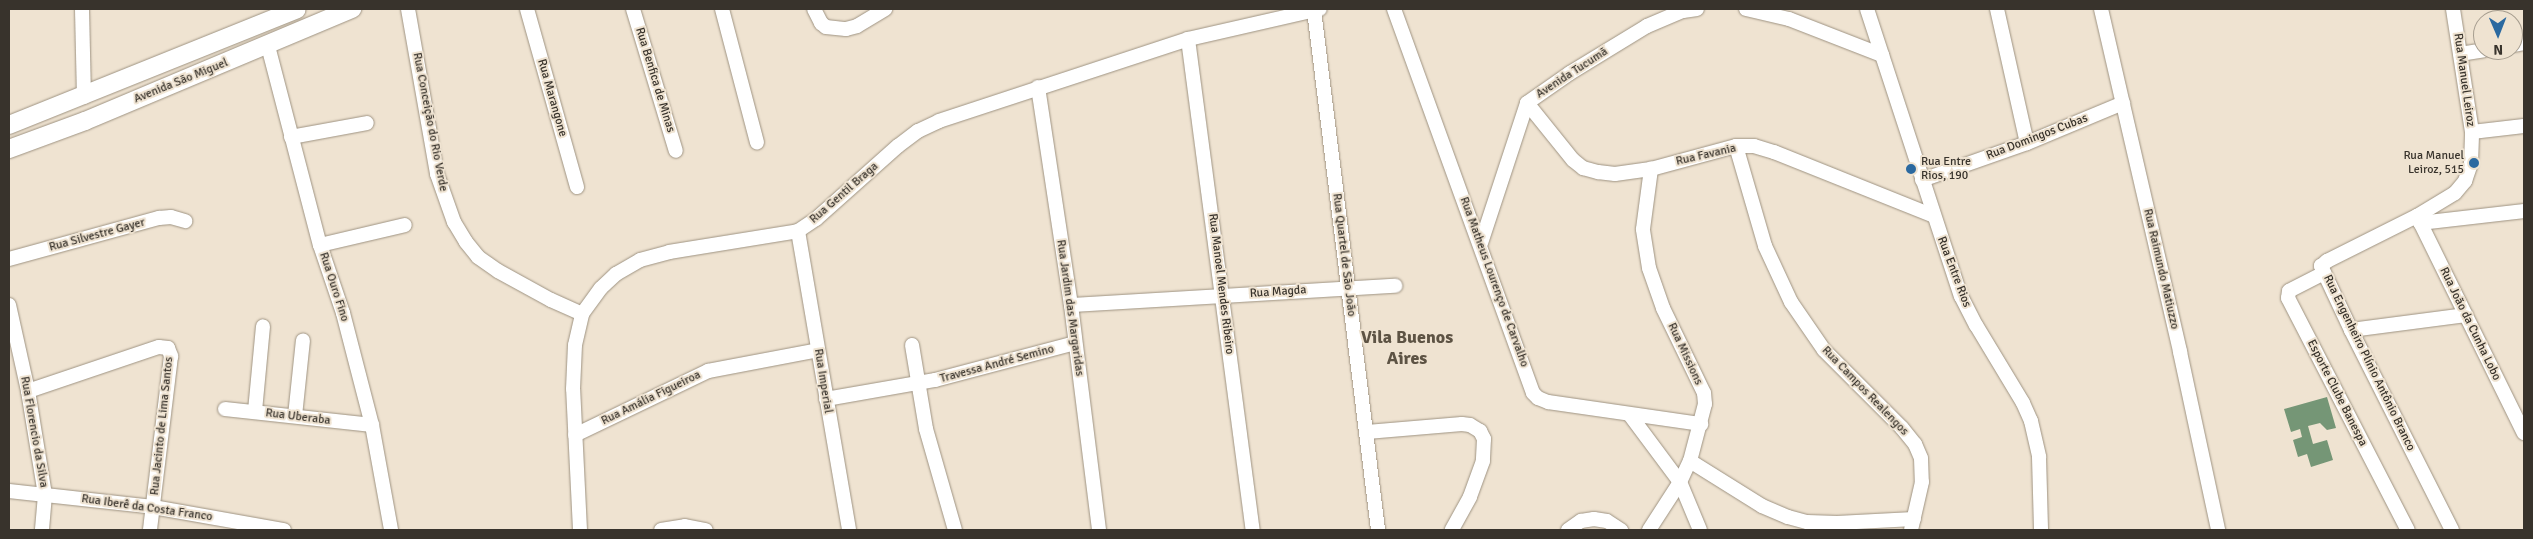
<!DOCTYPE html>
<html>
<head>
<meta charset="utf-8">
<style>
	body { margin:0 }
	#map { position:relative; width:2533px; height:539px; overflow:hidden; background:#efe3d1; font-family:Signika,sans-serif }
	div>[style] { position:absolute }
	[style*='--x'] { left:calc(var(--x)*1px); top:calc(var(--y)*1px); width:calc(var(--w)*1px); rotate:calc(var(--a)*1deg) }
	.water>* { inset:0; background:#759676 }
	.roads { filter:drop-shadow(0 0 1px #9e9382) drop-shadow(0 0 1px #9e9382) }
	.minor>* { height:14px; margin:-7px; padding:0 7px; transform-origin:7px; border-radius:7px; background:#fff }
	.major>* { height:18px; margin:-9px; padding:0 9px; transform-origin:9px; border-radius:9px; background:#fff }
	.dots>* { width:14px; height:14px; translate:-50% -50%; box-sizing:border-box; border:2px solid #efe3d1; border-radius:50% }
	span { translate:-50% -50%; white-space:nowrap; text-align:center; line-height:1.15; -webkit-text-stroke:4px #efe3d1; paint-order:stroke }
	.street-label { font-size:12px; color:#38332c }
	.poi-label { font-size:12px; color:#38332c }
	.right { translate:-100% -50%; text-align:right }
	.left { translate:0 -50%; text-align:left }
	.district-label { font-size:18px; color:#5d5344; font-weight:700 }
	.frame { position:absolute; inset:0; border:10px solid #38332c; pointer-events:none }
	.north { position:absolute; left:2473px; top:10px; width:50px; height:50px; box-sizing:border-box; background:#efe3d1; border:1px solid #a69d8f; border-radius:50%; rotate:179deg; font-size:14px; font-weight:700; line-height:20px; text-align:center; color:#38332c }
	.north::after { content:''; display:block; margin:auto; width:18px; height:22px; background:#2b69a0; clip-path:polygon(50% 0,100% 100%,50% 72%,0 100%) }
</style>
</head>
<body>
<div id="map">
	<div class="water">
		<i style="clip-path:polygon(2327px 397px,2336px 428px,2327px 430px,2320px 423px,2308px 426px,2313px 444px,2327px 440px,2333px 460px,2311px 467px,2307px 454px,2298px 457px,2293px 440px,2302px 437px,2300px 429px,2291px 432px,2284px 409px)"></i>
	</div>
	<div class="roads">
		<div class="minor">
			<i style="--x:82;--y:9;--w:88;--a:88.7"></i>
			<i style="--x:408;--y:9;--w:168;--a:80"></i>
			<i style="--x:437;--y:174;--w:51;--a:70.5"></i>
			<i style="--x:454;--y:222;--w:23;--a:59"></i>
			<i style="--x:466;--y:242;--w:19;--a:51"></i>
			<i style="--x:478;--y:257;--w:24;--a:35"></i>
			<i style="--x:498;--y:271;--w:60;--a:28.7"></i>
			<i style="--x:551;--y:300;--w:34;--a:24"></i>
			<i style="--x:527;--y:9;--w:185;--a:74.3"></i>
			<i style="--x:633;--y:9;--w:148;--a:73.2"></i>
			<i style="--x:722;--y:9;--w:138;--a:75.3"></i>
			<i style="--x:814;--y:9;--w:16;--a:63"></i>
			<i style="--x:821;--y:23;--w:6;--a:39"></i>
			<i style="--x:826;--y:27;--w:20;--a:6"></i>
			<i style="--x:846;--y:29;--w:11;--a:-15"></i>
			<i style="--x:857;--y:26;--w:33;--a:-31"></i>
			<i style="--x:1394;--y:9;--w:408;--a:70.1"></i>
			<i style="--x:1533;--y:393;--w:7;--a:45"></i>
			<i style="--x:1538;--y:398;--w:11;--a:22"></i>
			<i style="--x:1548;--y:402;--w:155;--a:8.2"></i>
			<i style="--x:1746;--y:9;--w:44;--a:13.1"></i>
			<i style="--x:1789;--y:19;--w:100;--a:21.2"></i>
			<i style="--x:1867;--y:9;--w:302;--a:71.9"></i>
			<i style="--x:1961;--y:296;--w:33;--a:63"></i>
			<i style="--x:1976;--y:325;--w:91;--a:58.9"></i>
			<i style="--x:2023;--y:403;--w:20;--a:66"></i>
			<i style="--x:2031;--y:421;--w:37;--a:77"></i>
			<i style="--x:2039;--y:457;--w:73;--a:88.4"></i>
			<i style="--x:1997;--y:9;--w:137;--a:77.4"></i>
			<i style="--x:2101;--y:9;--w:352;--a:77"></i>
			<i style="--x:2180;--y:352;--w:182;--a:77.9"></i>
			<i style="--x:1314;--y:10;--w:524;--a:82.98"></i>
			<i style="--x:1188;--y:39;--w:495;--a:82.5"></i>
			<i style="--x:2513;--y:45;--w:11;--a:-10"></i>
			<i style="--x:268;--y:46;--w:206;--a:75.4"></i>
			<i style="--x:320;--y:245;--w:72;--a:71.3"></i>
			<i style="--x:343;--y:313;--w:116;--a:75.5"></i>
			<i style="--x:372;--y:425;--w:107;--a:79.7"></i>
			<i style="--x:2460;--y:54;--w:24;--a:-9"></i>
			<i style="--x:1038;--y:87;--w:220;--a:81.4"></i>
			<i style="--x:1071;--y:305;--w:227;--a:82.9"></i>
			<i style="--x:1527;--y:103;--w:73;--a:51.1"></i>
			<i style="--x:1573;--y:160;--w:13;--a:39"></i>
			<i style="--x:1583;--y:168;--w:16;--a:15"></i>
			<i style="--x:1598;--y:172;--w:17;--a:7"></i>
			<i style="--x:1615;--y:174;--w:36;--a:-8"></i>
			<i style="--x:1651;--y:169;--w:88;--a:-15.1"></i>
			<i style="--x:1736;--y:146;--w:18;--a:0"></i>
			<i style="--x:1754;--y:146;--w:21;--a:17"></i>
			<i style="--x:1774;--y:152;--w:172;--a:21.8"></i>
			<i style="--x:2472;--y:132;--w:52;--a:-6.6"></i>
			<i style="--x:291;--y:137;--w:77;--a:-10.4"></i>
			<i style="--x:1736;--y:146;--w:104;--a:73.8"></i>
			<i style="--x:1765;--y:246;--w:62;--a:65.1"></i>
			<i style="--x:1791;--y:302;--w:58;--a:55.5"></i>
			<i style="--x:1824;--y:350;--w:110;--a:45"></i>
			<i style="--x:1902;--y:428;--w:21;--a:51"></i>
			<i style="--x:1915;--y:444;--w:15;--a:67"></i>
			<i style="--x:1921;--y:458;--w:24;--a:88"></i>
			<i style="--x:1922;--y:482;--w:49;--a:102.9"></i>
			<i style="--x:1922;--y:180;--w:111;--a:-19.4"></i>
			<i style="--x:2027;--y:143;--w:104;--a:-22.6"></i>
			<i style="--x:2417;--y:216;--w:242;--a:63.8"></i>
			<i style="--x:2420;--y:223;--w:105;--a:-6.6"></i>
			<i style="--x:798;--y:231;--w:303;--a:80.3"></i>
			<i style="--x:1481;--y:243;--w:147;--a:-71.8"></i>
			<i style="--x:1527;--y:103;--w:52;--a:-34.9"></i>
			<i style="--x:1570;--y:73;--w:90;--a:-31.4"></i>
			<i style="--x:1647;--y:26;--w:39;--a:-23"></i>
			<i style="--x:1683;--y:11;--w:14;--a:-8"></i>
			<i style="--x:320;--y:245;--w:87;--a:-13.2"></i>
			<i style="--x:9;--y:259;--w:156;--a:-15.3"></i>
			<i style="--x:159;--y:218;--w:12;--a:-5"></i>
			<i style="--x:171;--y:217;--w:15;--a:16"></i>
			<i style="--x:2324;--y:273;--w:39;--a:153"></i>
			<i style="--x:2289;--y:291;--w:7;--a:98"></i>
			<i style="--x:2288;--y:298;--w:261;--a:62.7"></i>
			<i style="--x:9;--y:305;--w:88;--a:77.5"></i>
			<i style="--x:28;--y:391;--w:105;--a:80.7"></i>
			<i style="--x:45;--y:495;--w:35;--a:95"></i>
			<i style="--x:1071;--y:305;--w:325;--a:-3.4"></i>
			<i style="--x:2351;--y:330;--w:116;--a:-7.4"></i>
			<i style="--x:912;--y:345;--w:85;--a:80.5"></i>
			<i style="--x:926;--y:429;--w:105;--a:74"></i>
			<i style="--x:28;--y:391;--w:138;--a:-18.6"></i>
			<i style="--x:159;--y:347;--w:9;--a:6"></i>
			<i style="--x:168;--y:348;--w:9;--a:69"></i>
			<i style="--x:171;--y:356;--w:175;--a:96.9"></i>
			<i style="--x:826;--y:399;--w:111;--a:-9.9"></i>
			<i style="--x:935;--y:380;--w:145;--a:-14.8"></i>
			<i style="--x:225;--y:409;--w:148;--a:6.2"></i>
			<i style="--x:255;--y:411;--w:85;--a:-84.6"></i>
			<i style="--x:1630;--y:415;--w:84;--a:53.3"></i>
			<i style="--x:1680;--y:482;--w:52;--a:67.4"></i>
			<i style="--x:295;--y:416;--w:76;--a:-84"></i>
			<i style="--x:1367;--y:432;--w:95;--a:-4.8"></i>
			<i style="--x:1462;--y:424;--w:8;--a:7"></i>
			<i style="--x:1470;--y:425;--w:12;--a:31"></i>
			<i style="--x:1480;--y:431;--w:9;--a:63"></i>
			<i style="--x:1484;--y:439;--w:22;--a:93"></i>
			<i style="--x:1483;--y:461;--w:38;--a:110"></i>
			<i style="--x:1470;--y:497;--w:38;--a:119"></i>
			<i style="--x:575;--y:435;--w:148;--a:-25.7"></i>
			<i style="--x:708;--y:371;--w:112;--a:-10.8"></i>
			<i style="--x:1690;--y:461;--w:85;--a:32"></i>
			<i style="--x:1762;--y:506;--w:28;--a:23"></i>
			<i style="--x:1788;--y:517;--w:20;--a:15"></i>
			<i style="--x:1807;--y:522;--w:30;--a:2"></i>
			<i style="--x:1837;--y:523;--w:77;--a:-3"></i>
			<i style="--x:9;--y:491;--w:145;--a:6.3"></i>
			<i style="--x:153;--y:507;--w:133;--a:10"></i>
			<i style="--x:580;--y:530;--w:141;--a:-92.8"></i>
			<i style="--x:573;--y:389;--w:44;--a:-87.4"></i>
			<i style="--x:575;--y:345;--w:32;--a:-77"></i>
			<i style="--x:582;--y:314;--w:32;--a:-54"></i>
			<i style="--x:601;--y:288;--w:21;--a:-43"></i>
			<i style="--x:616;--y:274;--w:28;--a:-30"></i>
			<i style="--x:640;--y:260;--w:30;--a:-15"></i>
			<i style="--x:669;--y:252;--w:131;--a:-9.2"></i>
			<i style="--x:798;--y:231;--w:22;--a:-34"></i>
			<i style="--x:816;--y:219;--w:110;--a:-41.7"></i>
			<i style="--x:898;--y:146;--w:25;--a:-37"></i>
			<i style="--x:918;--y:131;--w:23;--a:-25"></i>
			<i style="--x:939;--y:121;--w:262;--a:-18.2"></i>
			<i style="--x:1188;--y:39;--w:135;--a:-12.8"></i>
			<i style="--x:661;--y:530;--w:24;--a:-9"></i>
			<i style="--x:685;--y:526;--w:21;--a:11"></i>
			<i style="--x:1568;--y:530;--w:16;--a:-35"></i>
			<i style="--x:1581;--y:521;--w:13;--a:-9"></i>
			<i style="--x:1594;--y:519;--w:13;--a:9"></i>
			<i style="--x:1607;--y:521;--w:17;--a:33"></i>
			<i style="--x:1649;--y:530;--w:57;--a:-57.1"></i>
			<i style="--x:1680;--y:482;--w:23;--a:-65"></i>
			<i style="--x:1690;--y:461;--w:59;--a:-75.3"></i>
			<i style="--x:1705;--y:404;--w:11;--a:-95"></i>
			<i style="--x:1704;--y:393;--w:94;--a:-115.8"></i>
			<i style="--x:1663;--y:308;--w:42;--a:-109.3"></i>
			<i style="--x:1649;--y:268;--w:39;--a:-99"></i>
			<i style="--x:1643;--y:229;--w:61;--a:-82.4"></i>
			<i style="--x:2452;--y:530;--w:224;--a:-116.8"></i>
			<i style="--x:2351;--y:330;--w:71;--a:-115.1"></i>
			<i style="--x:2321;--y:266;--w:8;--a:-40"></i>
			<i style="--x:2327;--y:261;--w:101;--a:-26.6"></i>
			<i style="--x:2417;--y:216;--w:44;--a:-31.2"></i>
			<i style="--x:2455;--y:193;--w:16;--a:-50"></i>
			<i style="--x:2465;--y:181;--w:18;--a:-71"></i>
			<i style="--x:2471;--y:164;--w:32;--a:-88"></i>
			<i style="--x:2472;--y:132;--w:124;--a:-98.8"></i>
		</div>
		<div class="major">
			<i style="--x:9;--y:125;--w:310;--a:-21.9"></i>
			<i style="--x:9;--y:149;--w:81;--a:-20.2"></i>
			<i style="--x:85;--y:121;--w:290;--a:-22.8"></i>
		</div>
	</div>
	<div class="dots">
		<i style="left:2474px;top:163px;background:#2b69a0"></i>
		<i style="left:1911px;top:169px;background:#2b69a0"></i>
	</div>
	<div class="street-label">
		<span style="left:1572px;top:73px;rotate:-33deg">Avenida Tucumã</span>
		<span style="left:655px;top:80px;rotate:73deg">Rua Benfica de Minas</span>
		<span style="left:2464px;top:80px;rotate:82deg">Rua Manuel Leiroz</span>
		<span style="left:181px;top:81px;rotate:-22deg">Avenida São Miguel</span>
		<span style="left:552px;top:98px;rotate:74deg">Rua Marangone</span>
		<span style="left:430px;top:122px;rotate:79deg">Rua Conceição do Rio Verde</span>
		<span style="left:2037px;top:137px;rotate:-21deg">Rua Domingos Cubas</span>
		<span style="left:1706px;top:155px;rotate:-13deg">Rua Favania</span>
		<span style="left:844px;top:193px;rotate:-41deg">Rua Gentil Braga</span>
		<span style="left:97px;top:235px;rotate:-15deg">Rua Silvestre Gayer</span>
		<span style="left:1344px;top:255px;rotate:83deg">Rua Quartel de São João</span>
		<span style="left:2161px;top:269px;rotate:77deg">Rua Raimundo Matiuzzo</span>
		<span style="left:1954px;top:272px;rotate:69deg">Rua Entre Rios</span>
		<span style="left:1494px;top:282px;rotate:70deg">Rua Matheus Lourenço de Carvalho</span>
		<span style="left:1221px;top:284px;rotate:83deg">Rua Manoel Mendes Ribeiro</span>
		<span style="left:334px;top:287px;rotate:72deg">Rua Ouro Fino</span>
		<span style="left:1278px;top:292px;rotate:-4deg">Rua Magda</span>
		<span style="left:1070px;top:308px;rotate:82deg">Rua Jardim das Margaridas</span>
		<span style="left:2470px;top:324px;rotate:64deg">Rua João da Cunha Lobo</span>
		<span style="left:1685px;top:354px;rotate:65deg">Rua Missions</span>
		<span style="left:2369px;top:363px;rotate:64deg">Rua Engenheiro Plínio Antônio Branco</span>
		<span style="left:997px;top:364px;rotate:-15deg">Travessa André Semino</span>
		<span style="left:823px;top:381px;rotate:81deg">Rua Imperial</span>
		<span style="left:1865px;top:391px;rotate:46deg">Rua Campos Realengos</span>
		<span style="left:2337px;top:393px;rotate:63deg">Esporte Clube Banespa</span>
		<span style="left:651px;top:398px;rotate:-26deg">Rua Amália Figueiroa</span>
		<span style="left:298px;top:417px;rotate:7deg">Rua Uberaba</span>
		<span style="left:162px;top:426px;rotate:-84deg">Rua Jacinto de Lima Santos</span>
		<span style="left:34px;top:432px;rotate:80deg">Rua Florencio da Silva</span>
		<span style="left:147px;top:508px;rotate:8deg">Rua Iberê da Costa Franco</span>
	</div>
	<div class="poi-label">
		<span class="right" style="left:2464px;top:163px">Rua Manuel<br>Leiroz, 515</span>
		<span class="left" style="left:1921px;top:169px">Rua Entre<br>Rios, 190</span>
	</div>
	<div class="district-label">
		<span style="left:1407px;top:348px">Vila Buenos<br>Aires</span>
	</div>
	<div class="frame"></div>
	<div class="north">N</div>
</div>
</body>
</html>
